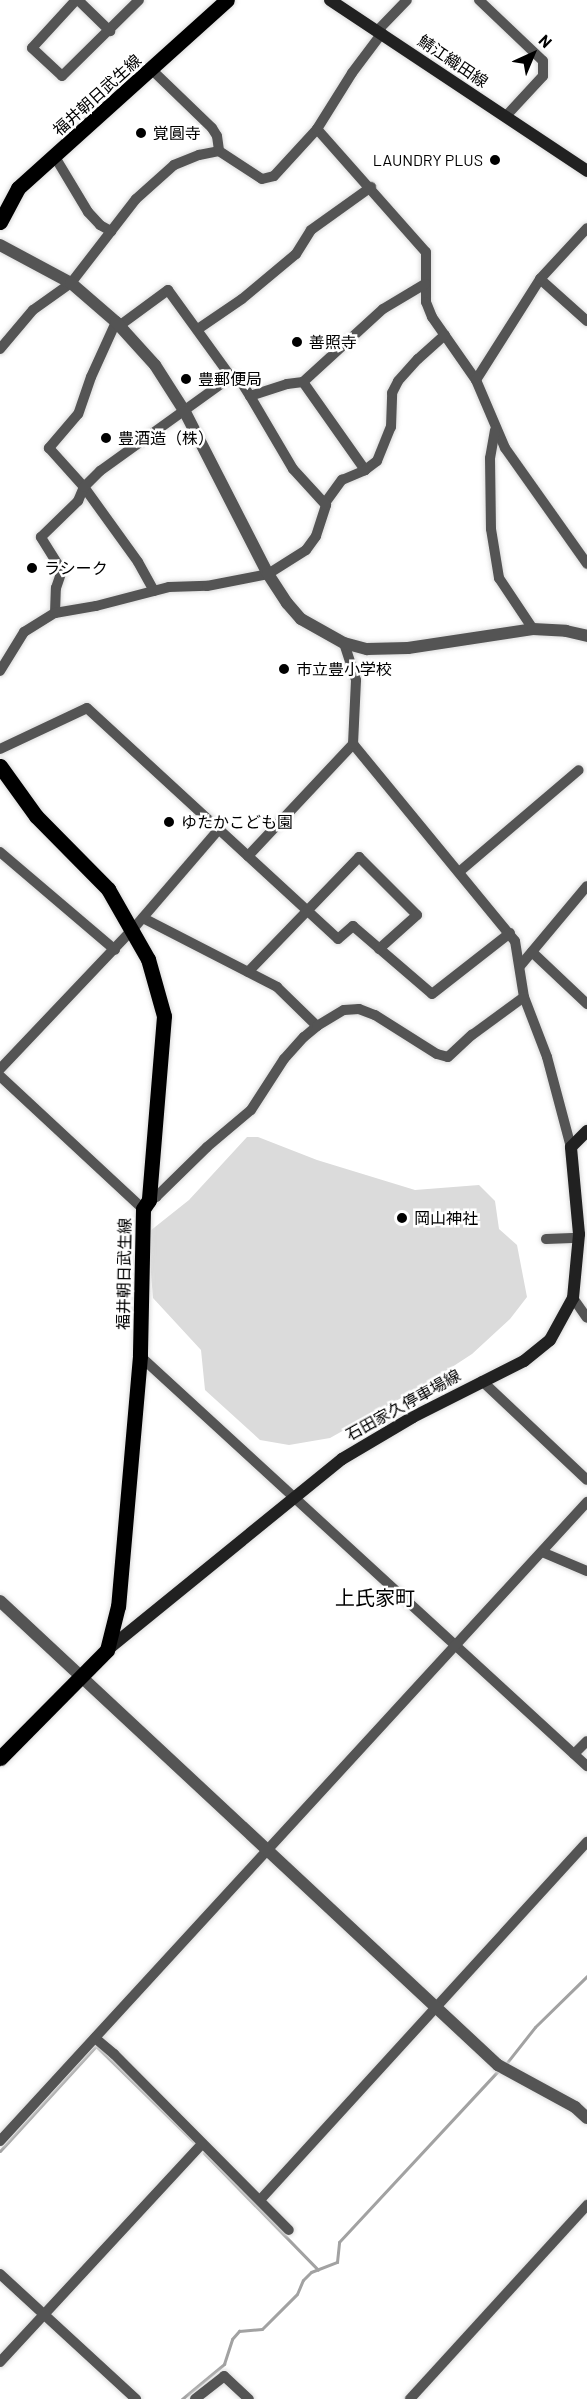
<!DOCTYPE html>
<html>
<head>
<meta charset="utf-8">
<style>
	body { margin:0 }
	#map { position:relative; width:587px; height:2399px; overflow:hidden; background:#fff; font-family:Barlow,"Noto Sans JP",sans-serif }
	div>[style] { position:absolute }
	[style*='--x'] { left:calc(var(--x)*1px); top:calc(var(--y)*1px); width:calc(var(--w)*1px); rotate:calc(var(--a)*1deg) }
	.green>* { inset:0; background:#dbdbdb }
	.stream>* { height:3px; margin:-1.5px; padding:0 1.5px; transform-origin:1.5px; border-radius:1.5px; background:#a2a2a2 }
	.roads { filter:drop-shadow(0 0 2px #dbdbdb) drop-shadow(0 0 2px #dbdbdb) }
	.minor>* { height:10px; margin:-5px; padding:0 5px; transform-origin:5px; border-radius:5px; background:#545454 }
	.tertiary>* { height:12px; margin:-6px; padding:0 6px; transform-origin:6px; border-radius:6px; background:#545454 }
	.secondary>* { height:12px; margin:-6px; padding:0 6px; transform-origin:6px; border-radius:6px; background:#212121 }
	.primary>* { height:15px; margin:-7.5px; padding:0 7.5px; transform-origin:7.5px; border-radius:7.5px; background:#000 }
	.dots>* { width:16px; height:16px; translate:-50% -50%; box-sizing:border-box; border:3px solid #fff; border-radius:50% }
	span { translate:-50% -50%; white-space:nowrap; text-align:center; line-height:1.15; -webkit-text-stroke:5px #fff; paint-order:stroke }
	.street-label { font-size:16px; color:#000 }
	.poi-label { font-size:16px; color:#000 }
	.left { translate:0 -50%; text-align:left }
	.right { translate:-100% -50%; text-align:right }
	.quarter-label { font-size:20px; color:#000 }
	.north { position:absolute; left:503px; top:24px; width:60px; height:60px; -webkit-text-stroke:4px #fff; paint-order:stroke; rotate:44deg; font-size:16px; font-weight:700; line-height:24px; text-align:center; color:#000 }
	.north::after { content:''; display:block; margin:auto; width:21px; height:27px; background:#000; clip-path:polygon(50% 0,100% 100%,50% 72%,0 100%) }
</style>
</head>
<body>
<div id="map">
	<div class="green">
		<i style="clip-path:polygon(247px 1137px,258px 1137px,317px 1160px,415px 1190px,479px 1185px,495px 1201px,499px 1229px,517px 1245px,527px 1297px,510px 1319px,472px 1354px,426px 1384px,330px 1438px,289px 1445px,260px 1440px,205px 1390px,201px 1350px,153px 1298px,149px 1249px,150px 1231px,189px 1200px)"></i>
	</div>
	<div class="stream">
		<i style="--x:505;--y:2065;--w:48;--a:-51.7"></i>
		<i style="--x:535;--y:2027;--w:73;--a:-44.4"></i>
		<i style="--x:0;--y:2151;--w:142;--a:-47.6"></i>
		<i style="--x:96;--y:2046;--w:140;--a:44.4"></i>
		<i style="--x:204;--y:2153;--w:163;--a:45.7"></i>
		<i style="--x:182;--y:2399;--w:55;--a:-39.8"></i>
		<i style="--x:224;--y:2364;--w:26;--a:-72"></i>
		<i style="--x:232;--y:2339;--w:11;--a:-49"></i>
		<i style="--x:239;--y:2331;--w:23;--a:-5"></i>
		<i style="--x:262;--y:2329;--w:49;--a:-45"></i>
		<i style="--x:297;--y:2294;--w:15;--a:-67"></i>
		<i style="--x:303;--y:2280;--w:11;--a:-45"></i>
		<i style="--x:311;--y:2272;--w:28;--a:-21"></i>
		<i style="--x:337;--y:2262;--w:20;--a:-84"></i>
		<i style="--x:339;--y:2242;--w:236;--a:-47.1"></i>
	</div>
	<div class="roads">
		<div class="minor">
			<i style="--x:76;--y:0;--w:65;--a:132.5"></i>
			<i style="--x:32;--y:48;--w:41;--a:43"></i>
			<i style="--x:62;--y:76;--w:108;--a:-44.6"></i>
			<i style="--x:78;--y:0;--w:45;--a:44.1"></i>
			<i style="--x:479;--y:0;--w:88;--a:43.6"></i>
			<i style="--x:543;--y:61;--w:15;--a:90"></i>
			<i style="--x:543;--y:76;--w:54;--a:132.8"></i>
			<i style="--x:152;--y:70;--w:83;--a:44"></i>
			<i style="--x:212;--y:128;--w:9;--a:58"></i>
			<i style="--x:217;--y:136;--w:15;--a:82"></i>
			<i style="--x:317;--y:129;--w:164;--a:48.5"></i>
			<i style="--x:426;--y:252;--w:50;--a:90"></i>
			<i style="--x:426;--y:302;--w:16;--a:68"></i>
			<i style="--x:432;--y:317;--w:77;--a:55.1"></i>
			<i style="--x:476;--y:380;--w:74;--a:66.9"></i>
			<i style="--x:505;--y:448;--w:142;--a:54.7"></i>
			<i style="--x:55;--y:157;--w:64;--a:59"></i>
			<i style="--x:88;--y:212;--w:18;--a:47"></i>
			<i style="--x:100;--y:225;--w:13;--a:29"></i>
			<i style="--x:540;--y:279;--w:63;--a:41.8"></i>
			<i style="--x:116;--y:322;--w:60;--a:114.4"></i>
			<i style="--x:91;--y:377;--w:39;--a:109"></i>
			<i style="--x:78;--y:414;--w:45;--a:130.5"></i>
			<i style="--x:49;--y:448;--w:52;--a:48.1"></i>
			<i style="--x:84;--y:487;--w:92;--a:54.2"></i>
			<i style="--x:138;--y:562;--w:33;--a:61"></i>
			<i style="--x:119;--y:326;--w:61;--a:-36.3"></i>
			<i style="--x:168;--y:290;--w:107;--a:54.1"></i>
			<i style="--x:231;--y:377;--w:9;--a:18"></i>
			<i style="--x:240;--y:380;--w:19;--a:58"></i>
			<i style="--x:198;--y:329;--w:53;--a:-34.3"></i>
			<i style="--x:242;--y:299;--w:70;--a:-39.8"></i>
			<i style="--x:296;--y:254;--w:28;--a:-58"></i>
			<i style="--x:311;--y:230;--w:74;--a:-35.6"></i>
			<i style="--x:0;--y:349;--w:51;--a:-49.8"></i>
			<i style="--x:33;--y:310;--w:47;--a:-35.4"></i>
			<i style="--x:71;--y:283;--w:106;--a:-52.3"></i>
			<i style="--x:136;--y:199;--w:51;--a:-41.8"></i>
			<i style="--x:174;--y:165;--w:27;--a:-22"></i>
			<i style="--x:199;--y:155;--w:20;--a:-11"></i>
			<i style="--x:219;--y:151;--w:51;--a:33.1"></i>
			<i style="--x:262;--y:179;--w:12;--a:-14"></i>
			<i style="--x:274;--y:176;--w:64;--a:-47.5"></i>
			<i style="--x:317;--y:129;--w:66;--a:-58"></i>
			<i style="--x:352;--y:73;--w:50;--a:-53.1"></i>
			<i style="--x:382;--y:33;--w:5;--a:-127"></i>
			<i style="--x:379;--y:29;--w:40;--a:-46"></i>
			<i style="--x:476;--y:380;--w:120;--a:-57.6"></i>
			<i style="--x:540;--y:279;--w:69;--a:-47.3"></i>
			<i style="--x:303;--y:382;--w:108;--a:54.8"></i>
			<i style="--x:365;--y:470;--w:15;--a:-37"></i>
			<i style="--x:377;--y:461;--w:37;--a:-68"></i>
			<i style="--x:391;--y:427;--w:34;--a:-88"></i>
			<i style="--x:392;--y:393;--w:13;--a:-63"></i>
			<i style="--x:398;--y:381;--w:30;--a:-48"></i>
			<i style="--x:418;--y:359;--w:36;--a:-42"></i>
			<i style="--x:495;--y:430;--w:28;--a:100"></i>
			<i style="--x:490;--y:458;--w:71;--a:89.2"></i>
			<i style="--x:491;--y:529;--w:50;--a:80.7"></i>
			<i style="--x:499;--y:578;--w:61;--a:56.3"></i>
			<i style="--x:325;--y:503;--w:29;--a:-54"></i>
			<i style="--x:342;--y:480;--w:25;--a:-23"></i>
			<i style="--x:55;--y:613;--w:25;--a:-88"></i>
			<i style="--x:56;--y:588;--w:18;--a:-71"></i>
			<i style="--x:62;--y:571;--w:40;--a:-122"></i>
			<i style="--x:41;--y:537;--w:52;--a:-44.2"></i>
			<i style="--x:78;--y:501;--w:15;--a:-67"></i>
			<i style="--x:84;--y:487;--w:23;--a:-45"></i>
			<i style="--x:100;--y:471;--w:161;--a:-35.7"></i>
			<i style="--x:0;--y:671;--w:46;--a:-58.4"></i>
			<i style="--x:24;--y:632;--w:36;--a:-32"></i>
			<i style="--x:55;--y:613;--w:42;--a:-9.7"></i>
			<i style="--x:96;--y:606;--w:75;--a:-14.6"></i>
			<i style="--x:169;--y:587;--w:38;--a:-2"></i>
			<i style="--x:207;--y:586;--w:62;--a:-11.1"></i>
			<i style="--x:268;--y:574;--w:45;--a:-32.3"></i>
			<i style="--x:306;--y:550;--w:17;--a:-54"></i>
			<i style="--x:316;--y:536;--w:33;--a:-72"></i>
			<i style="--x:326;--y:505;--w:49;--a:-132.5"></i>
			<i style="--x:293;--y:469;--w:85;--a:-120.5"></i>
			<i style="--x:250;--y:396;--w:39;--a:-18"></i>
			<i style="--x:287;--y:384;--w:16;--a:-7"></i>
			<i style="--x:303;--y:382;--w:108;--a:-42.4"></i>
			<i style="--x:383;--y:309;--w:49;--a:-30.8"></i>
			<i style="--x:353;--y:744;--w:255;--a:50.6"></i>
			<i style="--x:515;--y:941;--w:57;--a:80.9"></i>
			<i style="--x:524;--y:997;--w:64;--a:69"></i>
			<i style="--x:547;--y:1057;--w:93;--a:75.1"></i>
			<i style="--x:0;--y:749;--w:96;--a:-25.2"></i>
			<i style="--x:87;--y:708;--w:341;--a:42.6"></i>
			<i style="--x:338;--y:939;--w:20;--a:-41"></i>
			<i style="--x:353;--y:926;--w:104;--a:40.7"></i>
			<i style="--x:432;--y:994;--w:99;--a:-38"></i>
			<i style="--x:0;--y:852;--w:151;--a:40.4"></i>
			<i style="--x:248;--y:856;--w:154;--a:-46.8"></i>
			<i style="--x:353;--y:744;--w:64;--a:-87.3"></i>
			<i style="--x:356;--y:680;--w:39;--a:-108"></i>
			<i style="--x:459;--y:872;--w:157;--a:-40.4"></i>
			<i style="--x:143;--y:918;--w:151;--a:27.2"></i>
			<i style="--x:277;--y:987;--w:56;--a:44.3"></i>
			<i style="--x:532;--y:952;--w:76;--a:43.4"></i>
			<i style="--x:520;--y:966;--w:104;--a:-50.1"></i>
			<i style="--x:248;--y:972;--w:160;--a:-46"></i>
			<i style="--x:359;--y:857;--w:82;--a:45"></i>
			<i style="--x:417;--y:915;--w:51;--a:138.2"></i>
			<i style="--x:0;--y:1069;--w:193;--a:-46.5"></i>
			<i style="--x:133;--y:929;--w:132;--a:-49.3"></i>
			<i style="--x:0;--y:1076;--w:195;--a:42.9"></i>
			<i style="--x:149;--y:1200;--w:8;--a:-23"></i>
			<i style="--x:156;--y:1197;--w:71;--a:-44.4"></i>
			<i style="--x:207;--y:1147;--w:57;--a:-40.1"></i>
			<i style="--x:251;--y:1110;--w:61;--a:-57.1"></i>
			<i style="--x:284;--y:1059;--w:30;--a:-48"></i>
			<i style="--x:304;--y:1037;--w:17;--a:-40"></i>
			<i style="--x:317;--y:1026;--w:31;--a:-31"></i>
			<i style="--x:344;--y:1010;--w:15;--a:-4"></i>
			<i style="--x:359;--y:1009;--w:17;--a:21"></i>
			<i style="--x:375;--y:1015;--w:73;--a:32.2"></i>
			<i style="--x:437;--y:1054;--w:11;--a:15"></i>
			<i style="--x:448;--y:1057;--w:33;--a:-43"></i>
			<i style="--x:472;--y:1035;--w:64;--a:-36.2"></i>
			<i style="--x:546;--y:1239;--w:33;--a:-2"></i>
			<i style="--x:573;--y:1298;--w:24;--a:55"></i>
			<i style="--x:140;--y:1356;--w:607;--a:42.53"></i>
			<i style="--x:482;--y:1381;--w:144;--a:43.3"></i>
			<i style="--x:542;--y:1552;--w:49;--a:22.9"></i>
			<i style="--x:574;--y:1754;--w:18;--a:-45"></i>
			<i style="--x:95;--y:2038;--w:25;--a:40"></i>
			<i style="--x:114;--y:2054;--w:248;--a:45.2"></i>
			<i style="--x:0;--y:2141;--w:868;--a:-47.43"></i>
			<i style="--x:260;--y:2200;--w:485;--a:-47.6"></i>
			<i style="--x:0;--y:2274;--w:185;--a:42.6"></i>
			<i style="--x:0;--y:2362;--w:297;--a:-47.2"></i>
			<i style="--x:195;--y:2399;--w:37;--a:-38"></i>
			<i style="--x:224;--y:2376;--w:34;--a:43"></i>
			<i style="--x:410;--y:2399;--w:263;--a:-47.6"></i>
		</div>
		<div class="tertiary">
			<i style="--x:0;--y:245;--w:81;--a:28.2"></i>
			<i style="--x:71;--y:283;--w:60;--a:40.9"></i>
			<i style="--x:116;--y:322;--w:58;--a:47.8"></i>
			<i style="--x:155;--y:365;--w:56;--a:57.4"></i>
			<i style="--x:185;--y:412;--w:182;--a:62.9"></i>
			<i style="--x:268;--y:574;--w:35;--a:57"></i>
			<i style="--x:287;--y:603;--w:21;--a:49"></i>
			<i style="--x:301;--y:619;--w:49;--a:29.2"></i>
			<i style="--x:344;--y:643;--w:24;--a:15"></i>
			<i style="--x:367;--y:649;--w:41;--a:-1.4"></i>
			<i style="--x:408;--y:648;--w:126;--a:-8.6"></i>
			<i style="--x:533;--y:629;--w:33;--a:3"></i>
			<i style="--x:566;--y:631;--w:22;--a:13"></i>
			<i style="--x:0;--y:1601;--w:681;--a:42.98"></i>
			<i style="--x:498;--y:2065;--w:88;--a:28.6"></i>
			<i style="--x:575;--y:2107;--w:16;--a:43"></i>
		</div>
		<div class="secondary">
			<i style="--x:330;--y:0;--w:309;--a:33.6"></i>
			<i style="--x:107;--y:1650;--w:303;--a:-39.1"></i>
			<i style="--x:342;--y:1459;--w:82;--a:-30.6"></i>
			<i style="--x:413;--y:1417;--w:124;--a:-26.8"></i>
			<i style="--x:524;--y:1361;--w:33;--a:-39"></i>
			<i style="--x:550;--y:1340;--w:48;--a:-61.3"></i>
			<i style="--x:573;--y:1298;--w:64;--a:-84.6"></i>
			<i style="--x:579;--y:1234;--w:87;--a:-95.3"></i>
			<i style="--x:571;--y:1147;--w:23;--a:-45"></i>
		</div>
		<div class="primary">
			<i style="--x:0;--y:222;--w:38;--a:-62"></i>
			<i style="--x:18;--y:188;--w:281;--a:-42"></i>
			<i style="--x:0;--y:766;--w:62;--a:54.2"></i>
			<i style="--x:36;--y:816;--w:103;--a:45.4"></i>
			<i style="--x:108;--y:889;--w:81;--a:60.3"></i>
			<i style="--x:148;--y:959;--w:59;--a:74.3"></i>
			<i style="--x:164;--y:1016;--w:185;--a:94.7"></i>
			<i style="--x:149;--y:1200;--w:11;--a:124"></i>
			<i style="--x:143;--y:1209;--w:147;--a:91.2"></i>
			<i style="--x:140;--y:1356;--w:251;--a:95"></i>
			<i style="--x:118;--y:1606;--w:45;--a:104"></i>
			<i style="--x:107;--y:1650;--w:152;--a:134.7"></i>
		</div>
	</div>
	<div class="dots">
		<i style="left:141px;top:133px;background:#000"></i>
		<i style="left:495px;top:160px;background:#000"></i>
		<i style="left:297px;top:342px;background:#000"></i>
		<i style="left:186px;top:379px;background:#000"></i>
		<i style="left:106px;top:438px;background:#000"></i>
		<i style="left:32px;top:568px;background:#000"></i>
		<i style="left:284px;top:669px;background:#000"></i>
		<i style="left:169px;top:822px;background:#000"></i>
		<i style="left:402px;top:1218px;background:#000"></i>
	</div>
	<div class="street-label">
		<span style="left:453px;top:61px;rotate:34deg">鯖江織田線</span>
		<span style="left:97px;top:95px;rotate:-42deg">福井朝日武生線</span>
		<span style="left:124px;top:1274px;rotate:-89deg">福井朝日武生線</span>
		<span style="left:403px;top:1405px;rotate:-29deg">石田家久停車場線</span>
	</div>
	<div class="poi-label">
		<span class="left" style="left:153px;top:133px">覚圓寺</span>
		<span class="right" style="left:483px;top:160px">LAUNDRY PLUS</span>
		<span class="left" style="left:309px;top:342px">善照寺</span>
		<span class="left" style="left:198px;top:379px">豊郵便局</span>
		<span class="left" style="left:118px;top:438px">豊酒造（株）</span>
		<span class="left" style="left:44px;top:568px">ラシーク</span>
		<span class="left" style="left:296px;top:669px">市立豊小学校</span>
		<span class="left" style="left:181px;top:822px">ゆたかこども園</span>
		<span class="left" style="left:414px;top:1218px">岡山神社</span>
	</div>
	<div class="quarter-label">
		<span style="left:375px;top:1597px">上氏家町</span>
	</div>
	<div class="north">N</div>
</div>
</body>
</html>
